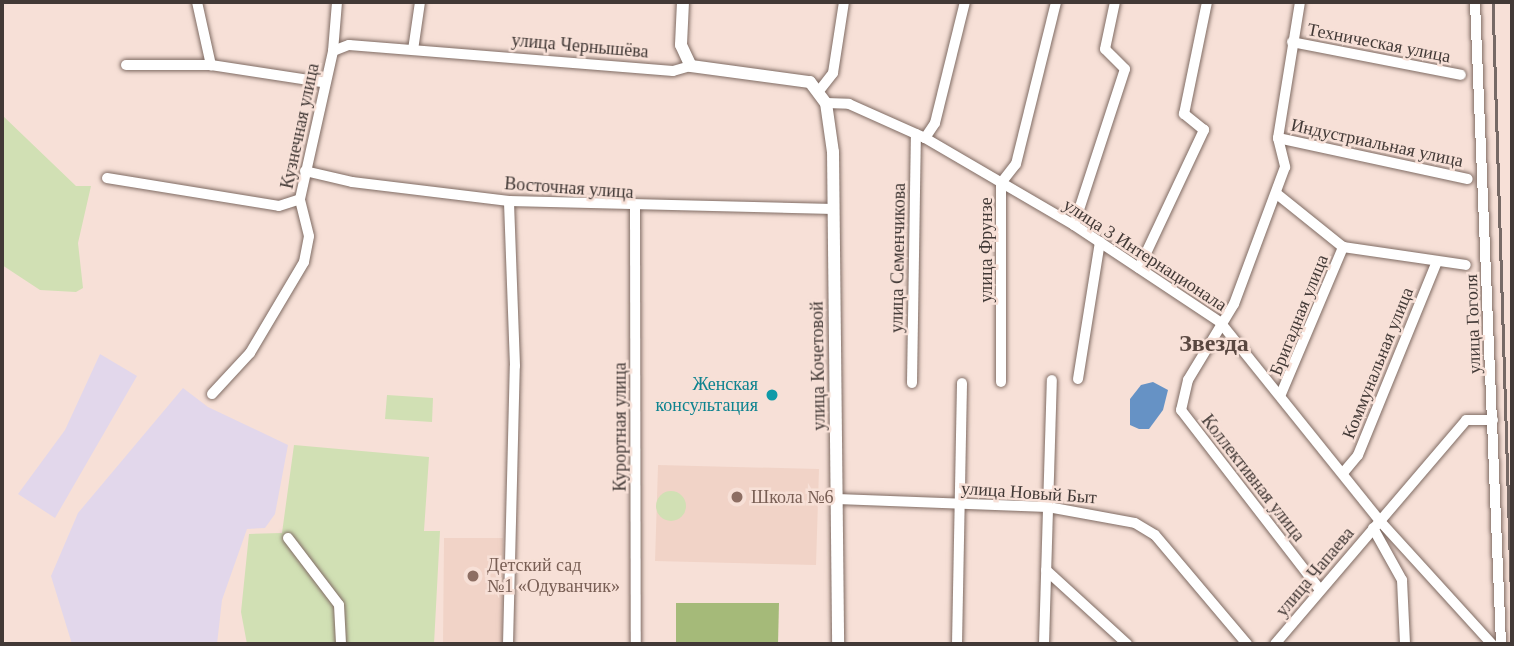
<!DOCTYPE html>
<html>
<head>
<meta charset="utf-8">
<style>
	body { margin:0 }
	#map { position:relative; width:1514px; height:646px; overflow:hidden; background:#f7e0d7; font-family:Georgia,serif }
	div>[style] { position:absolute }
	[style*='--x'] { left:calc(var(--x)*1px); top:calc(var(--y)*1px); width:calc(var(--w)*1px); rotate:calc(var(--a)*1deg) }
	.industrial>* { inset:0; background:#e2d7eb }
	.built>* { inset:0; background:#f1d3c7 }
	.green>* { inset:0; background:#d1e0b4 }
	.round { border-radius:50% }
	.forest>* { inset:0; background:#a5ba79 }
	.water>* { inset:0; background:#6692c5 }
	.roads { filter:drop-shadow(0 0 2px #7f6b63) drop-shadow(0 0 2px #7f6b63) }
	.minor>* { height:10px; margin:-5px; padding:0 5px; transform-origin:5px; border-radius:5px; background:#fff }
	.major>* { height:12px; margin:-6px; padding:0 6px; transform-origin:6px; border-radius:6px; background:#fff }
	.rail>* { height:2.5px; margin:-1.25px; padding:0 1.25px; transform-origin:1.25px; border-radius:1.25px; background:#776a66 }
	.dots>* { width:19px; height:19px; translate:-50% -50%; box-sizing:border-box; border:4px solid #f7e0d7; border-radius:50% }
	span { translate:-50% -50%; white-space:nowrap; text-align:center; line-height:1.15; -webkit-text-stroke:5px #f7e0d7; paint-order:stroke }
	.street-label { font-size:18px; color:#423936 }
	.culture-label { font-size:18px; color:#0d838f }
	.right { translate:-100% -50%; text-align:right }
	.education-label { font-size:18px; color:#785e54 }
	.left { translate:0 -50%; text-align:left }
	.district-label { font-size:24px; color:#594740; font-weight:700 }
	.frame { position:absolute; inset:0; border:4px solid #423936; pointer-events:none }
</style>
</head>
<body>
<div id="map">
	<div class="industrial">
		<i style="clip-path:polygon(100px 354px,137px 376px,55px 518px,18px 494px,65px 430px)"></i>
		<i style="clip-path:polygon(183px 388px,208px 407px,288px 445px,275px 514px,265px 528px,247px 529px,222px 600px,217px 644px,72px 644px,51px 576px,78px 513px)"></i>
	</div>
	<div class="built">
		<i style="clip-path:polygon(658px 465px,819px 469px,816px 565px,655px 561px)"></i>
		<i style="clip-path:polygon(444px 538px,503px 538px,502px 644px,443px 644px)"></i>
	</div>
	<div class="green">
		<i style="clip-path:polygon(2px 115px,76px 186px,91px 186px,78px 243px,83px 288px,76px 292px,40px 290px,2px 265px)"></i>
		<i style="clip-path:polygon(387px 395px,433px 398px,432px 422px,385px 419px)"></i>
		<i style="clip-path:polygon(294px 445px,429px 457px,424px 531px,440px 531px,434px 644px,247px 644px,241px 612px,249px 534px,282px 533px)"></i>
		<i class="round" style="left:656px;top:491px;width:30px;height:30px"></i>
	</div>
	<div class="forest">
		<i style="clip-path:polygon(676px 603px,779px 603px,778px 644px,676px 644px)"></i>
	</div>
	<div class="water">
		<i style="clip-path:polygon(1153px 382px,1168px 390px,1163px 410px,1149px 429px,1139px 429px,1130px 425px,1130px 399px,1141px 385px)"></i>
	</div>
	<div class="roads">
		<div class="minor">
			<i style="--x:197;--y:2;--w:65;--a:77.5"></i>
			<i style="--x:1300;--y:2;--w:138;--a:99.2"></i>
			<i style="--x:1278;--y:138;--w:30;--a:76"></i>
			<i style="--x:1285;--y:167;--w:146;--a:110.4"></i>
			<i style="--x:1234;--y:304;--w:89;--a:121.2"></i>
			<i style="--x:1188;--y:380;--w:31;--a:103"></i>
			<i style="--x:1181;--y:410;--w:227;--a:52.3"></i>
			<i style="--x:1475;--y:2;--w:643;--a:87.68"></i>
			<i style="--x:1292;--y:42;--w:172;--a:11"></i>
			<i style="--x:413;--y:50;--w:49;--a:-81.7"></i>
			<i style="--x:333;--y:51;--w:17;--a:-21"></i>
			<i style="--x:349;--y:45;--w:325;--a:4.6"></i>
			<i style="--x:673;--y:71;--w:19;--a:-16"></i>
			<i style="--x:126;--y:65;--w:85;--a:0"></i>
			<i style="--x:211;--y:65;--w:112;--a:8.7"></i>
			<i style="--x:819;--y:91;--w:23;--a:-52"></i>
			<i style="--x:833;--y:73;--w:72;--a:-81.2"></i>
			<i style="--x:826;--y:103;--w:23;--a:2"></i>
			<i style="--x:849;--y:104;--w:83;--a:24.1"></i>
			<i style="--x:925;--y:138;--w:173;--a:30.3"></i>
			<i style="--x:1074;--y:225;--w:175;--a:33.6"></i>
			<i style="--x:1220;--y:322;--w:254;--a:51.2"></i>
			<i style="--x:1379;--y:520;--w:168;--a:47.7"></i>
			<i style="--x:925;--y:138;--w:18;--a:-56"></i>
			<i style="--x:935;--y:123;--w:125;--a:-76.1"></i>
			<i style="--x:1278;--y:138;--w:194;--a:12.2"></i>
			<i style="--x:305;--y:171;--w:48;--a:13.2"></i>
			<i style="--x:352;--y:182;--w:158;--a:6.9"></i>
			<i style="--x:509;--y:201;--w:325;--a:1.4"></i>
			<i style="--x:107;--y:178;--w:174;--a:9.2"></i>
			<i style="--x:279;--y:206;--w:22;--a:-18"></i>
			<i style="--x:1277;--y:194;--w:85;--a:38.8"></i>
			<i style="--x:1343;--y:247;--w:124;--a:8.3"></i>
			<i style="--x:635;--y:209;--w:435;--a:89.9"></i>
			<i style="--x:1074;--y:225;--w:164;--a:-71.9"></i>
			<i style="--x:1125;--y:69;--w:28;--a:-135"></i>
			<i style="--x:1105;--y:49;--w:48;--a:-78"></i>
			<i style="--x:1139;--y:268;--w:153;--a:-64.8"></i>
			<i style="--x:1204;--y:130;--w:26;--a:-141"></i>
			<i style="--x:1184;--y:114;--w:114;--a:-78.4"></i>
			<i style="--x:1078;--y:379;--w:139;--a:-80.9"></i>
			<i style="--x:1001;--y:382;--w:199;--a:-90"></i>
			<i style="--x:1001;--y:183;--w:24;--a:-52"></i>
			<i style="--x:1016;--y:164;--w:167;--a:-76.1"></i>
			<i style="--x:912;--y:383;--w:249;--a:-89.1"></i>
			<i style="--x:212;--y:394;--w:56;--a:-47.2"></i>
			<i style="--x:250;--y:353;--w:106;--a:-59.3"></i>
			<i style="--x:304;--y:262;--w:26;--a:-79"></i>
			<i style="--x:309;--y:236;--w:38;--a:-104"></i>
			<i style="--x:300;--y:199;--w:152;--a:-77.4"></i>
			<i style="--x:333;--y:51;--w:49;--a:-85.3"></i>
			<i style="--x:1281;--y:394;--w:160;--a:-67.1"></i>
			<i style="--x:1343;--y:473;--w:23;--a:-50"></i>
			<i style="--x:1358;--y:455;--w:209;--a:-67.8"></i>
			<i style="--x:837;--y:499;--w:211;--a:2.2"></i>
			<i style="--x:1048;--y:507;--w:88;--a:10.4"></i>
			<i style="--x:1135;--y:523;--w:23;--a:31"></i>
			<i style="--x:1155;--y:535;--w:143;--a:49.8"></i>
			<i style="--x:1373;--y:528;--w:60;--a:60.9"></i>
			<i style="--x:1402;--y:580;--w:64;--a:87.3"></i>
			<i style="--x:288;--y:538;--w:84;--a:52.7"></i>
			<i style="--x:339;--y:605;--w:39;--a:87"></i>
			<i style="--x:1046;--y:570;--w:110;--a:42.4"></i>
			<i style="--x:508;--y:644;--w:278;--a:-88.6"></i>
			<i style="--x:515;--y:366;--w:165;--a:-92.1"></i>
			<i style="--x:957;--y:644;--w:261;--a:-88.9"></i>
			<i style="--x:1044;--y:644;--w:264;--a:-88.3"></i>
			<i style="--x:1275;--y:644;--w:294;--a:-49.5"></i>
			<i style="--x:1466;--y:420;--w:27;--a:0"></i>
		</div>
		<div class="major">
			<i style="--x:683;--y:2;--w:43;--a:92.7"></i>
			<i style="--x:681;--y:45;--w:23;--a:65"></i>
			<i style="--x:691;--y:66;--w:120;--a:7.7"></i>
			<i style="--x:810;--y:82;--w:26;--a:53"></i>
			<i style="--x:826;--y:103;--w:49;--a:81.9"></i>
			<i style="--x:833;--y:152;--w:492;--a:89.4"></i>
		</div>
	</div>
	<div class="rail">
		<i style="--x:1493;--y:2;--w:613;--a:88.22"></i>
	</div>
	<div class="dots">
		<i style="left:772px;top:395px;background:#0f9aa8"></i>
		<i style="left:737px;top:497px;background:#8d6e63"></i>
		<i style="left:473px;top:576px;background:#8d6e63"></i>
	</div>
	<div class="street-label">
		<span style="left:1379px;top:43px;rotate:11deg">Техническая улица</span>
		<span style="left:580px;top:46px;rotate:5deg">улица Чернышёва</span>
		<span style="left:300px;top:126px;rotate:-78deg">Кузнечная улица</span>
		<span style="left:1377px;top:143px;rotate:12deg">Индустриальная улица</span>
		<span style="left:569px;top:188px;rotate:4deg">Восточная улица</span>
		<span style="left:986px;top:250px;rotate:-90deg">улица Фрунзе</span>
		<span style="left:1145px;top:255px;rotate:33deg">улица 3 Интернационала</span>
		<span style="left:898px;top:258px;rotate:-89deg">улица Семенчикова</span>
		<span style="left:1299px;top:315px;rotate:-68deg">Бригадная улица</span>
		<span style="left:1473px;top:324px;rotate:-92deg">улица Гоголя</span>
		<span style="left:1378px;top:363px;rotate:-68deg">Коммунальная улица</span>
		<span style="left:818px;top:366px;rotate:-91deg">улица Кочетовой</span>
		<span style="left:620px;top:427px;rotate:-90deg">Курортная улица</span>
		<span style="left:1253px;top:478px;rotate:52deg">Коллективная улица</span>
		<span style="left:1029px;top:493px;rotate:4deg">улица Новый Быт</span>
		<span style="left:1315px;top:572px;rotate:-50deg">улица Чапаева</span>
	</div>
	<div class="culture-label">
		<span class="right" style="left:758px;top:395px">Женская<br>консультация</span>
	</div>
	<div class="education-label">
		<span class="left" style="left:751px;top:497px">Школа №6</span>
		<span class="left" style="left:487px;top:576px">Детский сад<br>№1 «Одуванчик»</span>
	</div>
	<div class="district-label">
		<span style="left:1214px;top:344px">Звезда</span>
	</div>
	<div class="frame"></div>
</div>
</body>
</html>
